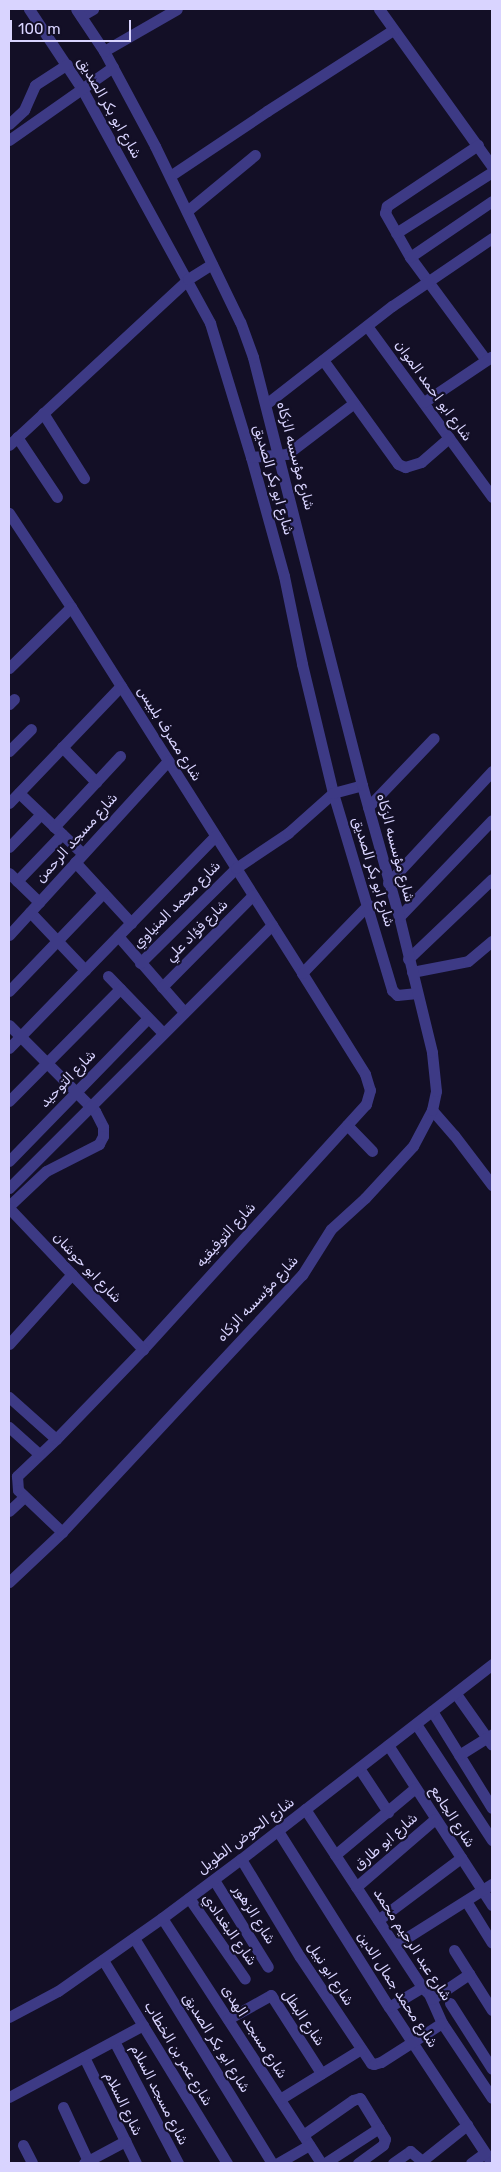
<!DOCTYPE html>
<html>
<head>
<meta charset="utf-8">
<style>
	body { margin:0 }
	#map { position:relative; width:501px; height:2172px; overflow:hidden; background:#130f26; font-family:Rubik,"Noto Naskh Arabic",sans-serif }
	div>[style] { position:absolute }
	[style*='--x'] { left:calc(var(--x)*1px); top:calc(var(--y)*1px); width:calc(var(--w)*1px); rotate:calc(var(--a)*1deg) }
	.minor>* { height:11px; margin:-5.5px; padding:0 5.5px; transform-origin:5.5px; border-radius:5.5px; background:#3d3a85 }
	span { translate:-50% -50%; white-space:nowrap; text-align:center; line-height:1.15; -webkit-text-stroke:4.5px #130f26; paint-order:stroke }
	.street-label { font-size:14px; color:#d9d4ff }
	.frame { position:absolute; inset:0; border:10px solid #d9d4ff; pointer-events:none }
	.scale { position:absolute; left:10px; top:20px; width:121px; height:22px; box-sizing:border-box; border:2px solid #d9d4ff; border-top:0; padding-left:6px; font-size:15px; line-height:18px; white-space:nowrap; color:#d9d4ff; -webkit-text-stroke:4px #130f26; paint-order:stroke }
</style>
</head>
<body>
<div id="map">
	<div class="minor">
		<i style="--x:29;--y:9;--w:96;--a:56.5"></i>
		<i style="--x:82;--y:89;--w:267;--a:61.3"></i>
		<i style="--x:210;--y:323;--w:140;--a:73"></i>
		<i style="--x:251;--y:457;--w:123;--a:74.5"></i>
		<i style="--x:284;--y:576;--w:90;--a:78.4"></i>
		<i style="--x:302;--y:664;--w:133;--a:76.5"></i>
		<i style="--x:333;--y:793;--w:206;--a:73.3"></i>
		<i style="--x:392;--y:990;--w:7;--a:45"></i>
		<i style="--x:397;--y:995;--w:20;--a:-6"></i>
		<i style="--x:379;--y:9;--w:193;--a:54.3"></i>
		<i style="--x:81;--y:16;--w:14;--a:-30"></i>
		<i style="--x:104;--y:51;--w:84;--a:-29.9"></i>
		<i style="--x:9;--y:124;--w:21;--a:-43"></i>
		<i style="--x:24;--y:110;--w:27;--a:-66"></i>
		<i style="--x:35;--y:85;--w:38;--a:-33"></i>
		<i style="--x:9;--y:140;--w:127;--a:-35.1"></i>
		<i style="--x:478;--y:145;--w:110;--a:146.2"></i>
		<i style="--x:387;--y:206;--w:7;--a:106"></i>
		<i style="--x:385;--y:213;--w:51;--a:60.4"></i>
		<i style="--x:410;--y:257;--w:128;--a:53.6"></i>
		<i style="--x:170;--y:176;--w:117;--a:-33.8"></i>
		<i style="--x:267;--y:111;--w:150;--a:-32.7"></i>
		<i style="--x:187;--y:211;--w:88;--a:-39.5"></i>
		<i style="--x:396;--y:233;--w:114;--a:-32.4"></i>
		<i style="--x:410;--y:257;--w:99;--a:-34.3"></i>
		<i style="--x:367;--y:326;--w:212;--a:53.8"></i>
		<i style="--x:323;--y:360;--w:128;--a:54.2"></i>
		<i style="--x:398;--y:464;--w:8;--a:23"></i>
		<i style="--x:405;--y:467;--w:17;--a:-17"></i>
		<i style="--x:421;--y:462;--w:37;--a:-41"></i>
		<i style="--x:424;--y:402;--w:81;--a:-33.9"></i>
		<i style="--x:266;--y:404;--w:160;--a:-37.9"></i>
		<i style="--x:392;--y:306;--w:121;--a:-34.2"></i>
		<i style="--x:43;--y:413;--w:77;--a:57.8"></i>
		<i style="--x:17;--y:437;--w:72;--a:56.3"></i>
		<i style="--x:9;--y:445;--w:244;--a:-42.8"></i>
		<i style="--x:188;--y:279;--w:28;--a:-32"></i>
		<i style="--x:251;--y:457;--w:36;--a:-5"></i>
		<i style="--x:287;--y:454;--w:84;--a:-37.3"></i>
		<i style="--x:9;--y:513;--w:113;--a:56.6"></i>
		<i style="--x:71;--y:607;--w:433;--a:57.7"></i>
		<i style="--x:302;--y:973;--w:119;--a:58"></i>
		<i style="--x:365;--y:1074;--w:17;--a:73"></i>
		<i style="--x:370;--y:1090;--w:15;--a:106"></i>
		<i style="--x:366;--y:1104;--w:331;--a:132.3"></i>
		<i style="--x:143;--y:1349;--w:125;--a:134"></i>
		<i style="--x:56;--y:1439;--w:54;--a:136.5"></i>
		<i style="--x:17;--y:1476;--w:14;--a:86"></i>
		<i style="--x:18;--y:1490;--w:61;--a:43.7"></i>
		<i style="--x:9;--y:668;--w:87;--a:-44.5"></i>
		<i style="--x:9;--y:704;--w:7;--a:-45"></i>
		<i style="--x:62;--y:747;--w:49;--a:45.8"></i>
		<i style="--x:9;--y:751;--w:31;--a:-45"></i>
		<i style="--x:19;--y:793;--w:88;--a:43.6"></i>
		<i style="--x:9;--y:803;--w:162;--a:-46.3"></i>
		<i style="--x:368;--y:807;--w:95;--a:-46.3"></i>
		<i style="--x:54;--y:827;--w:97;--a:-47.1"></i>
		<i style="--x:9;--y:847;--w:46;--a:-45.9"></i>
		<i style="--x:75;--y:862;--w:83;--a:47.4"></i>
		<i style="--x:9;--y:873;--w:42;--a:44"></i>
		<i style="--x:17;--y:881;--w:65;--a:-46.2"></i>
		<i style="--x:388;--y:883;--w:153;--a:-47.1"></i>
		<i style="--x:30;--y:912;--w:80;--a:46.5"></i>
		<i style="--x:399;--y:917;--w:134;--a:-46.2"></i>
		<i style="--x:9;--y:935;--w:236;--a:-47.6"></i>
		<i style="--x:118;--y:936;--w:101;--a:49"></i>
		<i style="--x:408;--y:959;--w:116;--a:-43.6"></i>
		<i style="--x:140;--y:963;--w:135;--a:-44.7"></i>
		<i style="--x:236;--y:868;--w:63;--a:-33.9"></i>
		<i style="--x:288;--y:833;--w:60;--a:-41.6"></i>
		<i style="--x:333;--y:793;--w:30;--a:-15"></i>
		<i style="--x:412;--y:972;--w:57;--a:-11.1"></i>
		<i style="--x:468;--y:961;--w:31;--a:-40"></i>
		<i style="--x:302;--y:973;--w:95;--a:-45.9"></i>
		<i style="--x:108;--y:976;--w:79;--a:46"></i>
		<i style="--x:162;--y:987;--w:129;--a:-45.3"></i>
		<i style="--x:9;--y:991;--w:136;--a:-46.2"></i>
		<i style="--x:9;--y:1025;--w:122;--a:45"></i>
		<i style="--x:95;--y:1111;--w:18;--a:63"></i>
		<i style="--x:103;--y:1127;--w:9;--a:90"></i>
		<i style="--x:103;--y:1136;--w:9;--a:117"></i>
		<i style="--x:99;--y:1144;--w:59;--a:153"></i>
		<i style="--x:46;--y:1171;--w:51;--a:136.6"></i>
		<i style="--x:9;--y:1048;--w:296;--a:-45.8"></i>
		<i style="--x:9;--y:1101;--w:158;--a:-45.3"></i>
		<i style="--x:432;--y:1110;--w:33;--a:49"></i>
		<i style="--x:454;--y:1135;--w:63;--a:52.8"></i>
		<i style="--x:347;--y:1125;--w:36;--a:46"></i>
		<i style="--x:9;--y:1161;--w:199;--a:-45.8"></i>
		<i style="--x:9;--y:1188;--w:372;--a:-45"></i>
		<i style="--x:9;--y:1208;--w:195;--a:46.5"></i>
		<i style="--x:9;--y:1344;--w:94;--a:-48"></i>
		<i style="--x:9;--y:1397;--w:63;--a:41.8"></i>
		<i style="--x:9;--y:1427;--w:40;--a:42"></i>
		<i style="--x:9;--y:1511;--w:21;--a:-43"></i>
		<i style="--x:9;--y:1582;--w:73;--a:-43.3"></i>
		<i style="--x:62;--y:1532;--w:352;--a:-47"></i>
		<i style="--x:302;--y:1275;--w:54;--a:-57.8"></i>
		<i style="--x:331;--y:1229;--w:46;--a:-42.4"></i>
		<i style="--x:365;--y:1198;--w:71;--a:-47.3"></i>
		<i style="--x:413;--y:1146;--w:41;--a:-62.2"></i>
		<i style="--x:432;--y:1110;--w:19;--a:-78"></i>
		<i style="--x:436;--y:1091;--w:39;--a:-96"></i>
		<i style="--x:432;--y:1052;--w:139;--a:-103.7"></i>
		<i style="--x:399;--y:917;--w:137;--a:-105.7"></i>
		<i style="--x:362;--y:785;--w:442;--a:-104.3"></i>
		<i style="--x:253;--y:357;--w:37;--a:-110"></i>
		<i style="--x:240;--y:322;--w:195;--a:-115.8"></i>
		<i style="--x:155;--y:146;--w:108;--a:-118.2"></i>
		<i style="--x:104;--y:51;--w:50;--a:-123.7"></i>
		<i style="--x:456;--y:1694;--w:62;--a:54.8"></i>
		<i style="--x:432;--y:1711;--w:114;--a:58.3"></i>
		<i style="--x:416;--y:1724;--w:139;--a:56.8"></i>
		<i style="--x:388;--y:1745;--w:191;--a:57"></i>
		<i style="--x:459;--y:1755;--w:39;--a:-32"></i>
		<i style="--x:359;--y:1768;--w:53;--a:56.6"></i>
		<i style="--x:305;--y:1809;--w:213;--a:56.7"></i>
		<i style="--x:422;--y:1987;--w:10;--a:45"></i>
		<i style="--x:429;--y:1994;--w:32;--a:66"></i>
		<i style="--x:442;--y:2023;--w:90;--a:56.3"></i>
		<i style="--x:278;--y:1831;--w:208;--a:57.8"></i>
		<i style="--x:389;--y:2007;--w:187;--a:56.6"></i>
		<i style="--x:335;--y:1855;--w:104;--a:-39.9"></i>
		<i style="--x:241;--y:1859;--w:114;--a:59"></i>
		<i style="--x:300;--y:1957;--w:128;--a:56.2"></i>
		<i style="--x:371;--y:2063;--w:3;--a:18"></i>
		<i style="--x:374;--y:2064;--w:7;--a:-16"></i>
		<i style="--x:381;--y:2062;--w:72;--a:-32.6"></i>
		<i style="--x:214;--y:1880;--w:102;--a:58.2"></i>
		<i style="--x:356;--y:1887;--w:104;--a:-40.7"></i>
		<i style="--x:189;--y:1898;--w:98;--a:55.3"></i>
		<i style="--x:466;--y:1901;--w:49;--a:58.2"></i>
		<i style="--x:162;--y:1918;--w:292;--a:57"></i>
		<i style="--x:378;--y:1920;--w:104;--a:-36.8"></i>
		<i style="--x:134;--y:1938;--w:264;--a:58.5"></i>
		<i style="--x:395;--y:1945;--w:115;--a:-32.2"></i>
		<i style="--x:454;--y:1950;--w:71;--a:57.7"></i>
		<i style="--x:103;--y:1960;--w:238;--a:58.6"></i>
		<i style="--x:432;--y:1999;--w:45;--a:-34"></i>
		<i style="--x:450;--y:2003;--w:78;--a:57.5"></i>
		<i style="--x:389;--y:2007;--w:39;--a:-31"></i>
		<i style="--x:9;--y:2017;--w:55;--a:-28"></i>
		<i style="--x:58;--y:1991;--w:127;--a:-35.1"></i>
		<i style="--x:162;--y:1918;--w:99;--a:-36.8"></i>
		<i style="--x:241;--y:1859;--w:318;--a:-37.8"></i>
		<i style="--x:228;--y:2019;--w:49;--a:-29.2"></i>
		<i style="--x:271;--y:1995;--w:93;--a:57.3"></i>
		<i style="--x:114;--y:2041;--w:138;--a:62.3"></i>
		<i style="--x:84;--y:2057;--w:118;--a:63.9"></i>
		<i style="--x:9;--y:2097;--w:152;--a:-28.2"></i>
		<i style="--x:280;--y:2099;--w:95;--a:-31.7"></i>
		<i style="--x:63;--y:2107;--w:60;--a:65.2"></i>
		<i style="--x:303;--y:2135;--w:61;--a:-35"></i>
		<i style="--x:353;--y:2100;--w:7;--a:-16"></i>
		<i style="--x:360;--y:2098;--w:48;--a:58.6"></i>
		<i style="--x:385;--y:2139;--w:6;--a:108"></i>
		<i style="--x:383;--y:2145;--w:31;--a:144"></i>
		<i style="--x:23;--y:2145;--w:20;--a:63"></i>
		<i style="--x:84;--y:2163;--w:47;--a:-28.2"></i>
		<i style="--x:278;--y:2163;--w:36;--a:-30"></i>
		<i style="--x:325;--y:2163;--w:64;--a:-32.9"></i>
		<i style="--x:393;--y:2163;--w:21;--a:-35"></i>
		<i style="--x:410;--y:2151;--w:16;--a:40"></i>
		<i style="--x:422;--y:2161;--w:58;--a:-38.7"></i>
		<i style="--x:471;--y:2163;--w:17;--a:-36"></i>
	</div>
	<div class="street-label">
		<span style="left:109px;top:108px;rotate:60deg">شارع ابو بكر الصديق</span>
		<span style="left:433px;top:391px;rotate:54deg">شارع ابو احمد الموان</span>
		<span style="left:295px;top:456px;rotate:75deg">شارع مؤسسه الزكاه</span>
		<span style="left:273px;top:480px;rotate:74deg">شارع ابو بكر الصديق</span>
		<span style="left:169px;top:734px;rotate:58deg">شارع مصرف بلبيس</span>
		<span style="left:77px;top:838px;rotate:-48deg">شارع مسجد الرحمن</span>
		<span style="left:395px;top:848px;rotate:75deg">شارع مؤسسه الزكاه</span>
		<span style="left:373px;top:872px;rotate:73deg">شارع ابو بكر الصديق</span>
		<span style="left:177px;top:905px;rotate:-45deg">شارع محمد المنياوي</span>
		<span style="left:197px;top:931px;rotate:-45deg">شارع فؤاد علي</span>
		<span style="left:68px;top:1079px;rotate:-46deg">شارع التوحيد</span>
		<span style="left:226px;top:1235px;rotate:-48deg">شارع التوفيقيه</span>
		<span style="left:87px;top:1268px;rotate:46deg">شارع ابو حوشان</span>
		<span style="left:258px;top:1299px;rotate:-47deg">شارع مؤسسه الزكاه</span>
		<span style="left:452px;top:1817px;rotate:57deg">شارع الجامع</span>
		<span style="left:246px;top:1836px;rotate:-37deg">شارع الحوض الطويل</span>
		<span style="left:386px;top:1842px;rotate:-41deg">شارع ابو طارق</span>
		<span style="left:254px;top:1915px;rotate:58deg">شارع الزهور</span>
		<span style="left:229px;top:1930px;rotate:55deg">شارع البغدادي</span>
		<span style="left:412px;top:1945px;rotate:57deg">شارع عبد الرحيم محمد</span>
		<span style="left:330px;top:1974px;rotate:57deg">شارع ابو نبيل</span>
		<span style="left:397px;top:1990px;rotate:57deg">شارع محمد جمال الدين</span>
		<span style="left:303px;top:2018px;rotate:56deg">شارع البطل</span>
		<span style="left:254px;top:2032px;rotate:57deg">شارع مسجد الهدى</span>
		<span style="left:216px;top:2043px;rotate:58deg">شارع ابو بكر الصديق</span>
		<span style="left:178px;top:2054px;rotate:59deg">شارع عمر بن الخطاب</span>
		<span style="left:159px;top:2095px;rotate:63deg">شارع مسجد السلام</span>
		<span style="left:123px;top:2104px;rotate:64deg">شارع السلام</span>
	</div>
	<div class="frame"></div>
	<div class="scale">100 m</div>
</div>
</body>
</html>
